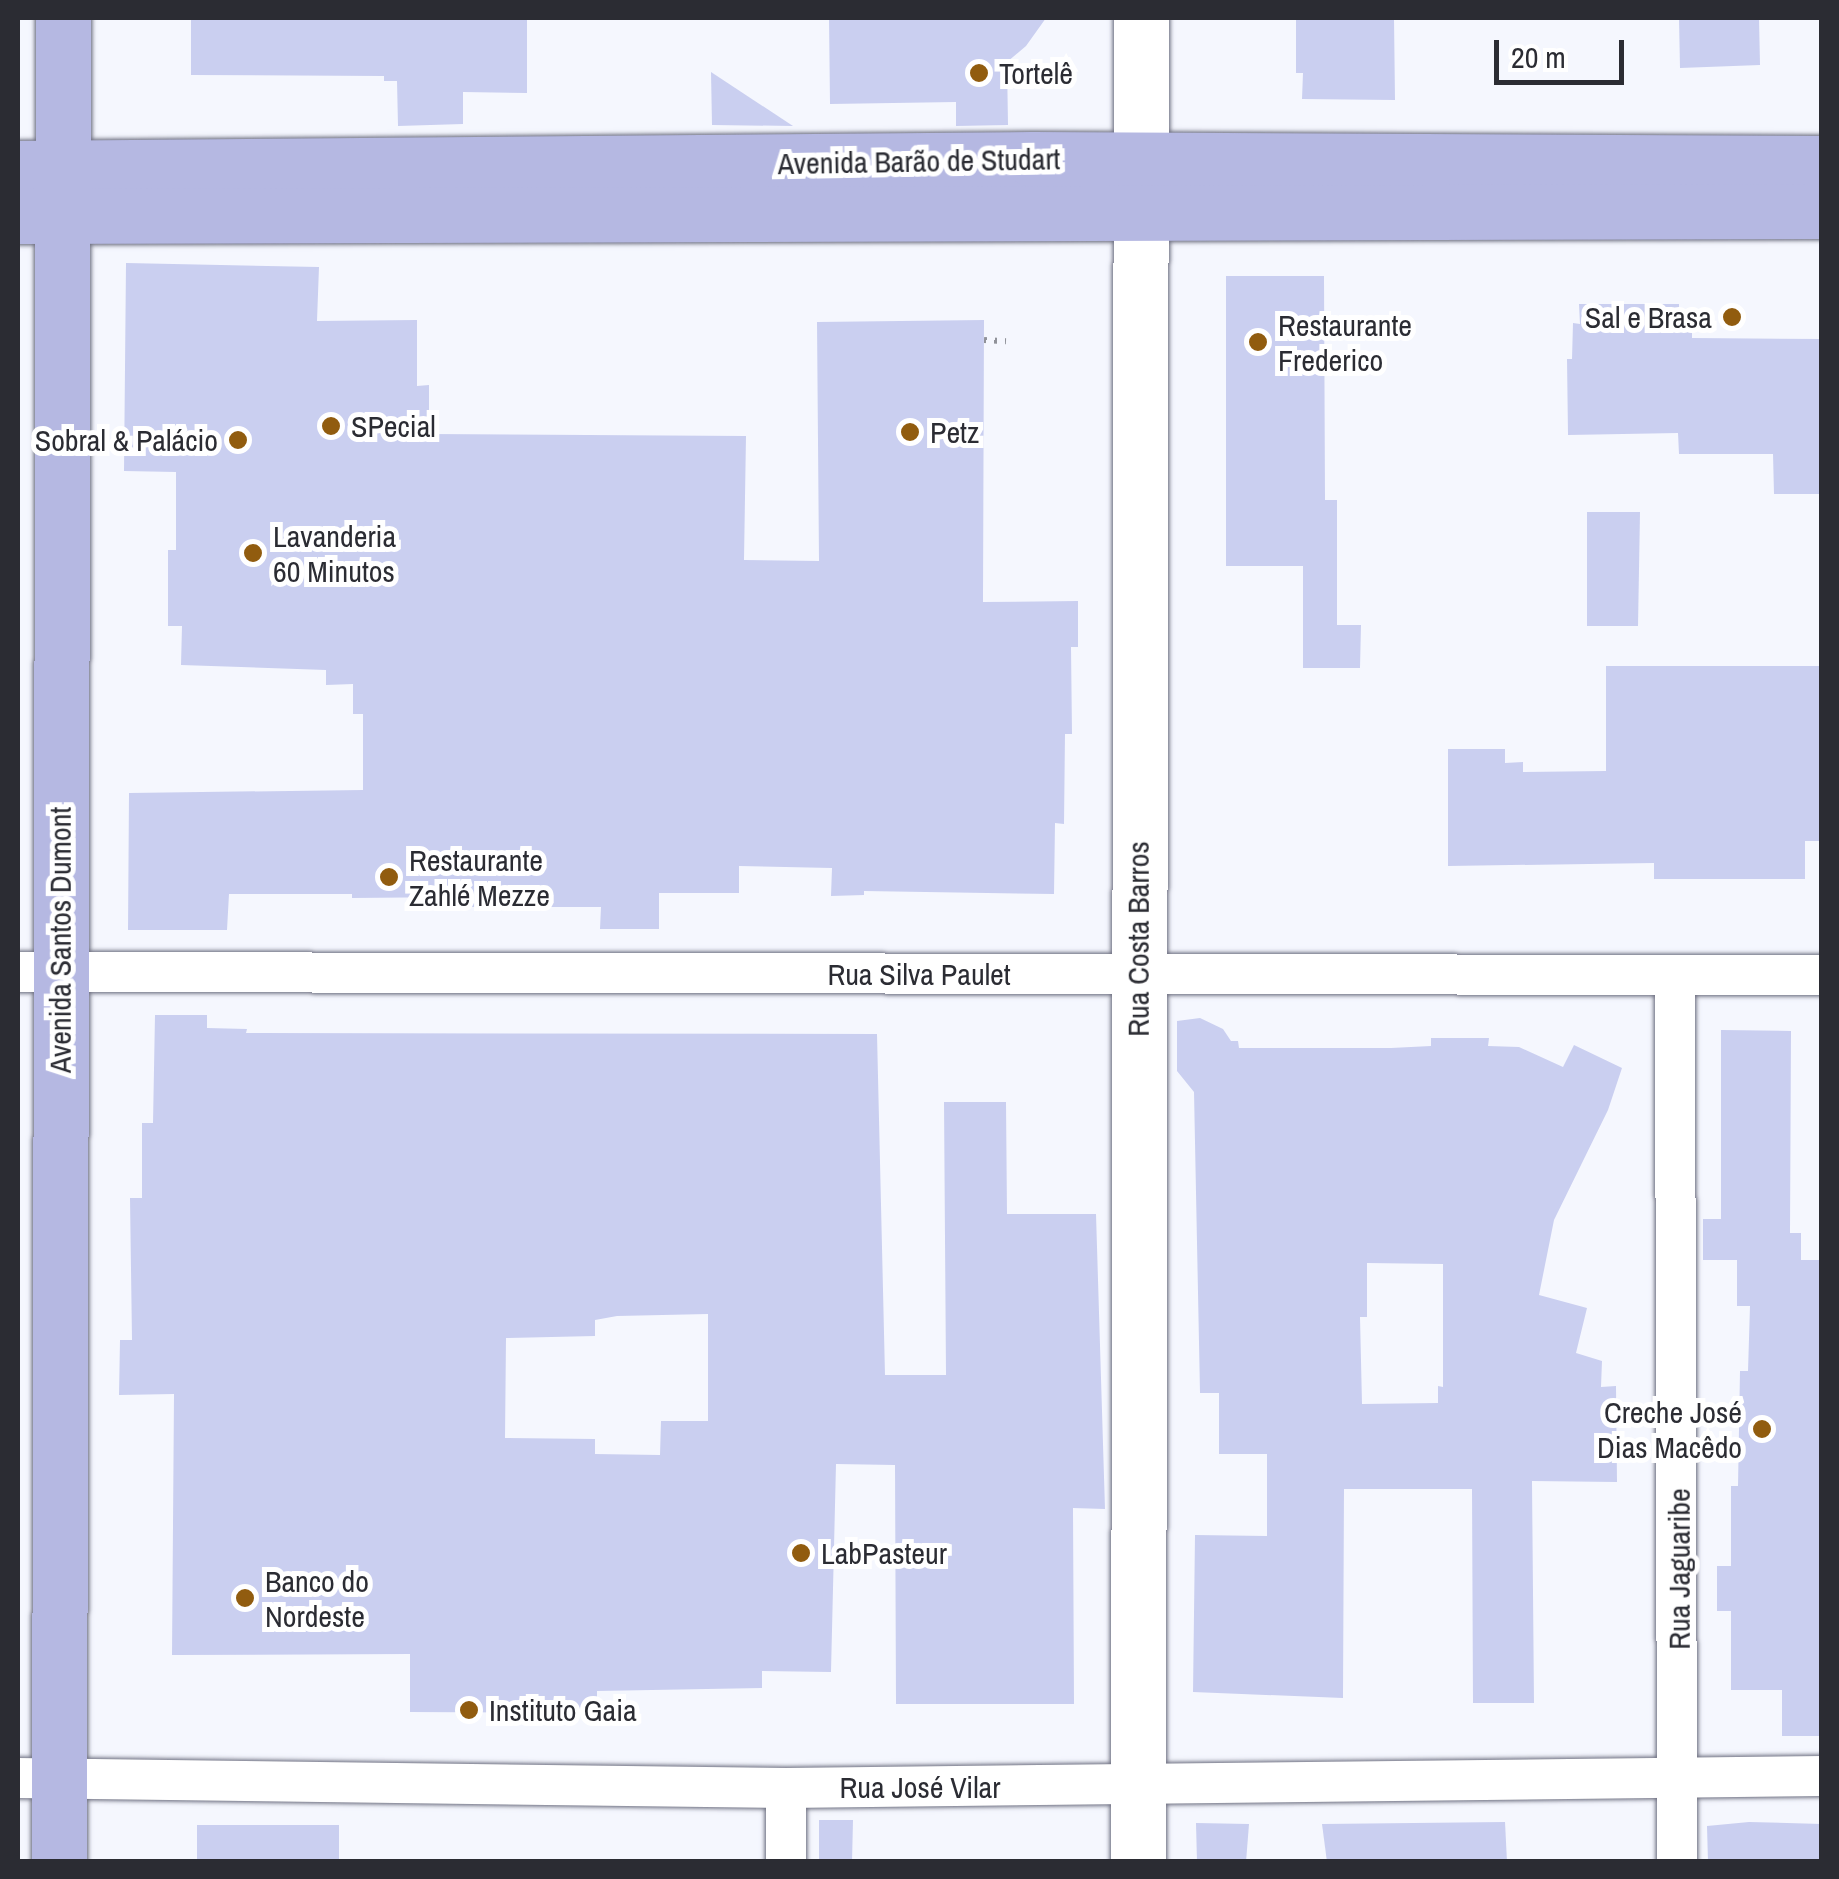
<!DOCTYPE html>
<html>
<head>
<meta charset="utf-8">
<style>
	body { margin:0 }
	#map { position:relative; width:1839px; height:1879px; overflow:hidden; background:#f5f7fe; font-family:"Archivo Narrow",sans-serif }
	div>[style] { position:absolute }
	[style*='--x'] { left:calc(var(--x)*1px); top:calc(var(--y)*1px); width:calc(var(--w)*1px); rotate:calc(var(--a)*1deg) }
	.building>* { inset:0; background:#cacff0 }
	.path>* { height:6px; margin-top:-3px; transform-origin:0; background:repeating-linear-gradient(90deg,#909299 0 2.5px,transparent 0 10.5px) }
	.roads { filter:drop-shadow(0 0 2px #707283) drop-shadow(0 0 2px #707283) }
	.street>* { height:40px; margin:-20px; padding:0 20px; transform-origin:20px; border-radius:20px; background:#fff }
	.secondary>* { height:55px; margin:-27.5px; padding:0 27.5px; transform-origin:27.5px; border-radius:27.5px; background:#fff }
	.primary>* { height:55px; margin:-27.5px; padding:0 27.5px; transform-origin:27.5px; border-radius:27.5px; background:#b5b8e2 }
	.dots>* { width:28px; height:28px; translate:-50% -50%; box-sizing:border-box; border:5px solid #fff; border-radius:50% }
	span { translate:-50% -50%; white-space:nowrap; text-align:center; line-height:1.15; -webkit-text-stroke:10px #fff; paint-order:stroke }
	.poi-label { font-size:30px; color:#2b2c33 }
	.left { translate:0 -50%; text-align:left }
	.right { translate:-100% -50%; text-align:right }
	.street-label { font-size:30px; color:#2b2c33 }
	.frame { position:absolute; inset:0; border:20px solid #2b2c33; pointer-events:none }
	.scale { position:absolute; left:1494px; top:40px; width:130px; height:45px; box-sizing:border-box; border:5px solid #2b2c33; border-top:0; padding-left:12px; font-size:30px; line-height:35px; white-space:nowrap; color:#2b2c33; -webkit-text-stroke:8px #fff; paint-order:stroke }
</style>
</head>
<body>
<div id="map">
	<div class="building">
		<i style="clip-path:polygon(191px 18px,527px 18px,527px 93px,463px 92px,463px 124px,398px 126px,397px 81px,384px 81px,384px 76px,191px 75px)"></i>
		<i style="clip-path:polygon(829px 18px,1046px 18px,1026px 46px,1007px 62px,1008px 125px,956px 126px,956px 102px,830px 104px)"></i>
		<i style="clip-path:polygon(1296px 18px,1394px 18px,1395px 100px,1302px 99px,1303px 73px,1296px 73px)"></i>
		<i style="clip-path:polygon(1679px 18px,1759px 18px,1760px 65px,1680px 68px)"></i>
		<i style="clip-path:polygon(711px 72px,793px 126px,712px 125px)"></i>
		<i style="clip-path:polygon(126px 263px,319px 267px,317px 321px,417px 320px,417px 386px,429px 385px,429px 434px,746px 436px,744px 560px,819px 561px,817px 322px,984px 320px,983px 602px,1078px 601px,1078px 647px,1071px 647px,1072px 734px,1065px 734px,1064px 824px,1055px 823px,1054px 894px,864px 891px,864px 895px,831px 896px,832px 868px,739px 866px,739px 893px,659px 893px,659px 929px,600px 929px,601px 907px,460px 907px,460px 897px,352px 898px,352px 894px,229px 894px,227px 930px,128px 930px,129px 793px,363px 790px,363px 714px,353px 714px,353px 684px,326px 685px,326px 670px,181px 665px,182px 626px,168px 626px,168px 550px,176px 550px,176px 472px,124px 471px)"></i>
		<i style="clip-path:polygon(1226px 276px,1324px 276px,1325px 500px,1337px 500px,1337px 625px,1361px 625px,1360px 668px,1303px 668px,1303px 566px,1226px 566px)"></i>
		<i style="clip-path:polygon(1579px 304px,1679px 304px,1679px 325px,1692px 325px,1692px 338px,1822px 339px,1822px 494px,1774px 494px,1773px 454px,1679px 454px,1678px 433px,1568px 435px,1567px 359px,1572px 359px,1573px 323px,1580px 324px)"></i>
		<i style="clip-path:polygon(1587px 512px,1640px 512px,1638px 626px,1587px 626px)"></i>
		<i style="clip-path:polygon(1606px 666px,1822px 666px,1822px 841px,1805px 841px,1805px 879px,1654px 879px,1654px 863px,1448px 866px,1448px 749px,1505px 749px,1505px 763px,1523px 762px,1523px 772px,1606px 771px)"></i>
		<i style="clip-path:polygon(evenodd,155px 1015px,207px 1015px,207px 1028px,247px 1029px,246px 1033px,877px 1034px,885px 1375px,946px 1375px,944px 1102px,1006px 1102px,1007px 1214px,1096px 1214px,1105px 1509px,1073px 1508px,1074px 1704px,896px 1704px,895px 1465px,836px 1464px,831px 1672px,762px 1671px,762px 1688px,597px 1691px,597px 1713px,410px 1712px,410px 1654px,172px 1655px,174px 1394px,119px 1395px,120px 1340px,132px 1340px,130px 1198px,142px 1198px,142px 1123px,153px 1123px,155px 1015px,708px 1314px,708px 1421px,661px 1421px,660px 1455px,595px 1454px,595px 1439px,505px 1438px,506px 1338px,595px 1336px,595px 1320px,617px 1316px,708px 1314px)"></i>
		<i style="clip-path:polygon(evenodd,1200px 1018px,1223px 1029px,1231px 1041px,1238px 1041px,1239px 1048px,1391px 1048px,1431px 1046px,1431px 1038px,1489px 1038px,1488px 1046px,1519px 1047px,1563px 1067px,1574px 1045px,1622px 1068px,1608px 1110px,1554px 1220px,1539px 1295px,1587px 1308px,1576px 1353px,1602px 1361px,1601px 1387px,1616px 1386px,1617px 1482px,1532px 1481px,1534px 1703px,1473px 1703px,1472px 1489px,1344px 1489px,1343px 1698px,1193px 1692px,1195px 1535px,1267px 1536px,1267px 1454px,1219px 1454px,1219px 1393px,1200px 1393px,1194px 1092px,1177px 1071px,1177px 1021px,1200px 1018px,1367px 1263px,1443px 1264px,1443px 1387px,1438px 1386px,1438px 1403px,1362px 1404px,1360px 1317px,1367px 1317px,1367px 1263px)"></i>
		<i style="clip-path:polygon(1721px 1030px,1791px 1031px,1790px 1233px,1801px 1233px,1801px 1260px,1822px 1260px,1822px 1736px,1782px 1736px,1782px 1690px,1731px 1690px,1731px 1611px,1717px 1611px,1717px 1566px,1731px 1566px,1731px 1486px,1738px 1486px,1740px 1371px,1748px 1371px,1750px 1306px,1737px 1306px,1737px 1260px,1703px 1260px,1703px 1219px,1721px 1219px)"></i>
		<i style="clip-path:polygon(819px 1820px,853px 1820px,852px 1862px,819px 1862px)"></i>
		<i style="clip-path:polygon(1505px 1822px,1507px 1862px,1327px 1862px,1322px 1824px)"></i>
		<i style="clip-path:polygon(1749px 1822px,1822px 1824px,1822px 1862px,1708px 1862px,1707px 1826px)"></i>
		<i style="clip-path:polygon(1196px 1823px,1249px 1824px,1246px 1862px,1197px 1862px)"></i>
		<i style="clip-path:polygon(197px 1825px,339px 1825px,339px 1862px,197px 1862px)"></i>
	</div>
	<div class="path">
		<i style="--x:984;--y:340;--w:22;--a:3"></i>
	</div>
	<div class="roads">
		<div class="street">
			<i style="--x:18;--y:972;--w:1804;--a:0.1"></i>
			<i style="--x:1675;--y:975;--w:887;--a:89.87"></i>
			<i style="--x:18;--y:1778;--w:768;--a:0.75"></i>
			<i style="--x:786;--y:1788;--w:1036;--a:-0.66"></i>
			<i style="--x:786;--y:1788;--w:74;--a:90"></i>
		</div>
		<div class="secondary">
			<i style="--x:1138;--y:1862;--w:1844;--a:-89.91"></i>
		</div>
		<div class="primary">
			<i style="--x:18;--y:168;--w:1014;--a:-0.51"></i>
			<i style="--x:1032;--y:159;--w:790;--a:0.29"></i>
			<i style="--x:18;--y:216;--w:1804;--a:-0.16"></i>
			<i style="--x:59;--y:1862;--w:1844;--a:-89.88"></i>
		</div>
	</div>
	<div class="dots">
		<i style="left:979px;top:73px;background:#915c0f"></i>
		<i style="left:1732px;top:317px;background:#915c0f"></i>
		<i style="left:1258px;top:342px;background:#915c0f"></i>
		<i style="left:331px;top:426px;background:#915c0f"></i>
		<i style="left:910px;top:432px;background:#915c0f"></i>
		<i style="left:238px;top:440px;background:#915c0f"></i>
		<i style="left:253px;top:553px;background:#915c0f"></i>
		<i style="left:389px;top:877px;background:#915c0f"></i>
		<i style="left:1762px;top:1429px;background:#915c0f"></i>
		<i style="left:801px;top:1553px;background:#915c0f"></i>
		<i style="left:245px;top:1598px;background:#915c0f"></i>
		<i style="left:469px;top:1710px;background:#915c0f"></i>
	</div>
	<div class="poi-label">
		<span class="left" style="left:999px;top:73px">Tortelê</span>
		<span class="right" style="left:1712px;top:317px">Sal e Brasa</span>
		<span class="left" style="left:1278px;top:342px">Restaurante<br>Frederico</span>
		<span class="left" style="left:351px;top:426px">SPecial</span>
		<span class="left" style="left:930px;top:432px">Petz</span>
		<span class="right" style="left:218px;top:440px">Sobral &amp; Palácio</span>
		<span class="left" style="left:273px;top:553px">Lavanderia<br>60 Minutos</span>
		<span class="left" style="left:409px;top:877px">Restaurante<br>Zahlé Mezze</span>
		<span class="right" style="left:1742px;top:1429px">Creche José<br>Dias Macêdo</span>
		<span class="left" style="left:821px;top:1553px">LabPasteur</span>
		<span class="left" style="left:265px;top:1598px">Banco do<br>Nordeste</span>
		<span class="left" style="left:489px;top:1710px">Instituto Gaia</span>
	</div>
	<div class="street-label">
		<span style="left:919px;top:161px;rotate:-1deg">Avenida Barão de Studart</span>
		<span style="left:1138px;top:939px;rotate:-90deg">Rua Costa Barros</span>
		<span style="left:60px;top:940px;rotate:-90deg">Avenida Santos Dumont</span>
		<span style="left:919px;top:974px">Rua Silva Paulet</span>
		<span style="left:1679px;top:1569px;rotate:-90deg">Rua Jaguaribe</span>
		<span style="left:920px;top:1787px">Rua José Vilar</span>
	</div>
	<div class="frame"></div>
	<div class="scale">20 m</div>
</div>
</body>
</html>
